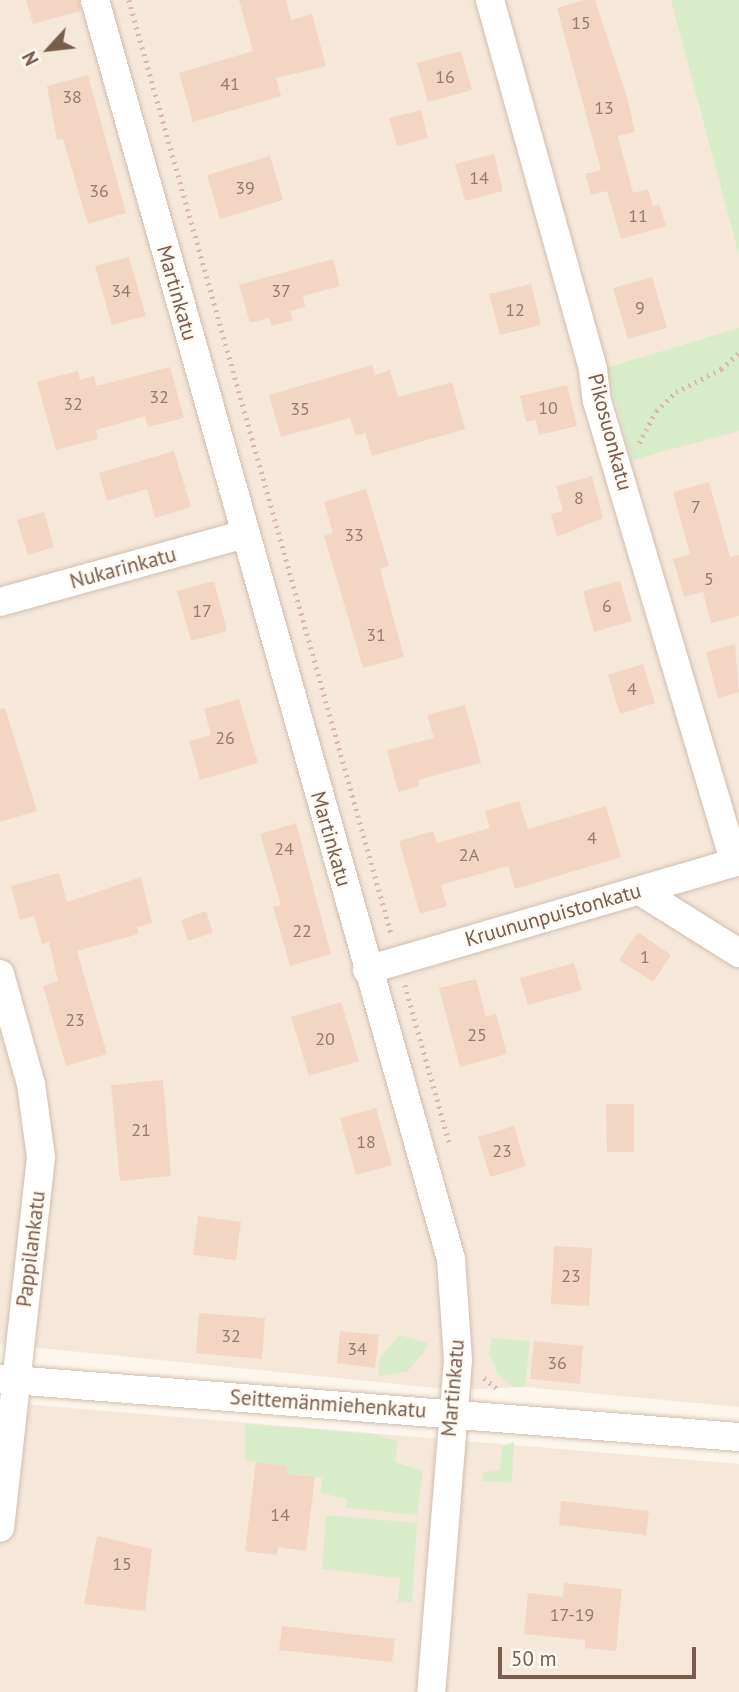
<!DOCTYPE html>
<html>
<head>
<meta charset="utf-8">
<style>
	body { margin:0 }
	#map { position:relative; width:739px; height:1692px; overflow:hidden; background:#fdf6ec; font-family:"PT Sans",sans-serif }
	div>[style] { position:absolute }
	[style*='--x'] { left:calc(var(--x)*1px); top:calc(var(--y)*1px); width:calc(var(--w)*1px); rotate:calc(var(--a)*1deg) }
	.residential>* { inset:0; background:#f5e8da }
	.green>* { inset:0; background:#d8ecc9 }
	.building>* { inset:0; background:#f3d5c3 }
	.path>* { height:4.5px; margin-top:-2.25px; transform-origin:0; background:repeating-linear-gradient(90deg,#d9b8a5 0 2px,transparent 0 7px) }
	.roads { filter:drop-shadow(0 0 2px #d1beb0) drop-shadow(0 0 2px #d1beb0) }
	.minor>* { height:28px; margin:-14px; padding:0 14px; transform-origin:14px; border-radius:14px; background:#fff }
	span { translate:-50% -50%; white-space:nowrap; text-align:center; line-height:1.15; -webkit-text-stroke:5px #fffaf3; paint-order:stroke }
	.number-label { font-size:18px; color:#987a6a }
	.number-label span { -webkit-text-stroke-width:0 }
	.street-label { font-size:21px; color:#7a5c4d }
	.north { position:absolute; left:14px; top:14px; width:70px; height:70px; -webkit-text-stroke:5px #fffaf3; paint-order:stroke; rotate:243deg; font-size:19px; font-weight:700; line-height:28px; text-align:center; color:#7a5c4d }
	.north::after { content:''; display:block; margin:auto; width:24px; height:32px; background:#7a5c4d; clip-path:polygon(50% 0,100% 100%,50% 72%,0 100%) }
	.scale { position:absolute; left:498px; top:1647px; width:198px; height:32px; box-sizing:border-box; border:4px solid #7a5c4d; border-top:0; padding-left:9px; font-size:21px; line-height:24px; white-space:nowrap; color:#7a5c4d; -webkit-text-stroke:5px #fffaf3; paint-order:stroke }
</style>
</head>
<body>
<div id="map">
	<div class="residential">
		<i style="clip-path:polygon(0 0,739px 0,739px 1407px,525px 1387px,456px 1390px,0 1344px)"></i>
		<i style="clip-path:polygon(0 1402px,739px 1464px,739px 1692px,0 1692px)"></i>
	</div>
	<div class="green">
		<i style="clip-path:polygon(671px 0,739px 0,739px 255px)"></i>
		<i style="clip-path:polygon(739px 328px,739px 431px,632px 460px,606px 368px)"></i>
		<i style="clip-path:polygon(399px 1335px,427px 1343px,425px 1351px,407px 1372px,378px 1377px,380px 1358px)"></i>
		<i style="clip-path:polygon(492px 1338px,530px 1341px,525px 1387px,513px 1387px,498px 1374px,489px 1354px)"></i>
		<i style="clip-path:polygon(245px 1424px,373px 1434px,398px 1441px,395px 1462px,423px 1471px,417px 1515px,346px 1508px,347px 1499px,321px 1493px,322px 1478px,287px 1474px,287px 1466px,245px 1461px)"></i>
		<i style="clip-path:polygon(514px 1442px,512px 1483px,483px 1481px,483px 1473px,500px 1470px,502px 1447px)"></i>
		<i style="clip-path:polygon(326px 1515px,417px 1523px,412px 1603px,398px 1602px,400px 1578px,322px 1569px)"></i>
	</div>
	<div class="building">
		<i style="clip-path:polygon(26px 0,79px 0,81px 11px,33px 24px)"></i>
		<i style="clip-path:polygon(239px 0,286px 0,291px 20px,312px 14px,326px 66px,276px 78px,281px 96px,193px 122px,179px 73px,253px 51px)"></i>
		<i style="clip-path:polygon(584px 0,595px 0,627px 97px,635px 132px,618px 136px,633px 193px,648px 189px,653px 206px,659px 204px,666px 226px,621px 239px,607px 191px,591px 195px,585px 174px,601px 170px,557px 8px)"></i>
		<i style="clip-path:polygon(461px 51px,472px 90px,428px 102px,417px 63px)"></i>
		<i style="clip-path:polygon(88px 75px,126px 213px,88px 224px,63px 139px,57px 140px,47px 86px)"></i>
		<i style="clip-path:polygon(421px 110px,428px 138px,397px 146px,389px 118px)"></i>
		<i style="clip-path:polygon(494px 154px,503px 191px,465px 201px,455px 164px)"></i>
		<i style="clip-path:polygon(270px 156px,283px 200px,220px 219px,207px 175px)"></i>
		<i style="clip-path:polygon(129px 257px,146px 316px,112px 325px,95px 266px)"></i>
		<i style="clip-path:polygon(333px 259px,340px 286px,303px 296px,305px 307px,290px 311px,293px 320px,272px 326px,269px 318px,250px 323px,239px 285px)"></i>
		<i style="clip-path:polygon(652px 277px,667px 328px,628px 339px,613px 288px)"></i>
		<i style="clip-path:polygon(531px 284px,541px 325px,500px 335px,489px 294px)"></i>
		<i style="clip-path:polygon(372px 365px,375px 375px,390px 370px,398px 397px,452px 382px,465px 429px,372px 456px,365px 433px,356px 436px,350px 418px,281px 437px,269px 395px)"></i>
		<i style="clip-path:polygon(170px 367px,184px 418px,148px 427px,145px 416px,96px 430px,98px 439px,56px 450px,37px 382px,78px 371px,80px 380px,94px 376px,97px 386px)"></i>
		<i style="clip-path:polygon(567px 385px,577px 426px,539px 435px,536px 420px,526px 422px,520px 396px)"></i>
		<i style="clip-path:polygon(174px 451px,191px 507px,155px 518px,147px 489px,107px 501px,99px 473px)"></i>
		<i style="clip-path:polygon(592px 476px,603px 518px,557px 537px,551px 514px,563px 511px,556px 486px)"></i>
		<i style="clip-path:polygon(709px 482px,730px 557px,739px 555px,739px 616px,711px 623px,703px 592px,684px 597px,673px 559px,690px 554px,673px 492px)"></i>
		<i style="clip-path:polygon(366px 489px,389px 566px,380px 569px,404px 657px,363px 668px,324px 536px,333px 533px,324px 502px)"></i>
		<i style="clip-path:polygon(44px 512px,54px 547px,28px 555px,17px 520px)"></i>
		<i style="clip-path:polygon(214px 581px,227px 631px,191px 641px,177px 591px)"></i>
		<i style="clip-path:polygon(620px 581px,632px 621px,594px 632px,583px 591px)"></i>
		<i style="clip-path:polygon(735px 644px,739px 692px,718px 698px,706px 652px)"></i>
		<i style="clip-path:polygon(643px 664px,655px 703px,620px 714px,608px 675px)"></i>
		<i style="clip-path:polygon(239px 699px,258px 763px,200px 780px,189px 741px,211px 735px,204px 709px)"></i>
		<i style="clip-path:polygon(465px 705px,481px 763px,418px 780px,419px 786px,398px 792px,387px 750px,434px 738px,427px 715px)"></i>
		<i style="clip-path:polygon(5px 708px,37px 811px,0 822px,0 709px)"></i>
		<i style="clip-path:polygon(519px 801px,528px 829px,606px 806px,621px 857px,515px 889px,508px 866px,441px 885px,447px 906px,420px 914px,399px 841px,433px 831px,437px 843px,490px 828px,485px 811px)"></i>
		<i style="clip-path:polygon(296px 823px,331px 954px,290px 966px,273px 907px,281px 905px,260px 834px)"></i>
		<i style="clip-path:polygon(59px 873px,67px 902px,141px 877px,152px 923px,137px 927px,139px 934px,77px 951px,107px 1054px,66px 1066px,43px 986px,58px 981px,49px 942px,42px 944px,34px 916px,20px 920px,11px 886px)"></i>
		<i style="clip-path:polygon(206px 911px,213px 933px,188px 941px,181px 920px)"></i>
		<i style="clip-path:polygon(638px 932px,671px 955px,653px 982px,619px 960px)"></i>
		<i style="clip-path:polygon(574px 963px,582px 990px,528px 1005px,520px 978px)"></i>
		<i style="clip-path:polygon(476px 979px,486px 1017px,496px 1014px,507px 1054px,460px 1067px,439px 988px)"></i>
		<i style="clip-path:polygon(341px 1002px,359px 1061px,309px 1076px,291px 1017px)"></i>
		<i style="clip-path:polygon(163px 1080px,171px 1176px,120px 1181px,111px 1085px)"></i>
		<i style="clip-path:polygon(606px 1104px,634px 1104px,634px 1152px,607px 1152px)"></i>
		<i style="clip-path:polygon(376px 1108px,392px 1165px,356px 1175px,340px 1118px)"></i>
		<i style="clip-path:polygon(514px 1126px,526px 1166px,490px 1177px,478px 1137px)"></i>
		<i style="clip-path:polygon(198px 1216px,241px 1222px,236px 1260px,193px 1255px)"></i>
		<i style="clip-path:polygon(554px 1246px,592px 1248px,589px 1306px,551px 1304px)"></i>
		<i style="clip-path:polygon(199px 1313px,265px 1318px,262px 1359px,196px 1353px)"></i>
		<i style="clip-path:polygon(340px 1331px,379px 1335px,375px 1368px,337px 1363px)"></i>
		<i style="clip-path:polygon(534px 1341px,583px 1346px,580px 1384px,530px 1379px)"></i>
		<i style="clip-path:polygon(256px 1462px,287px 1466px,287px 1474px,315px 1477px,306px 1551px,278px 1547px,277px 1555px,245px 1551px)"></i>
		<i style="clip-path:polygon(561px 1501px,649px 1511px,646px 1535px,559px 1525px)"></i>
		<i style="clip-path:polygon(97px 1536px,152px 1549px,145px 1611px,84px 1604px)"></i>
		<i style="clip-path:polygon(564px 1583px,622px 1589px,616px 1651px,585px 1648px,585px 1640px,524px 1634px,528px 1593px,563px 1597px)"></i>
		<i style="clip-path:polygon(282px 1626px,395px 1639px,392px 1662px,279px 1650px)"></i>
	</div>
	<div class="path">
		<i style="--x:129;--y:0;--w:972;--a:74.31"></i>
		<i style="--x:639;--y:443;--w:36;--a:-62"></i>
		<i style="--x:656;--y:411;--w:28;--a:-44"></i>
		<i style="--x:676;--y:392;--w:51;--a:-27.1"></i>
		<i style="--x:721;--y:369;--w:24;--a:-42"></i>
		<i style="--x:405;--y:985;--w:163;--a:74.3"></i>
		<i style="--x:484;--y:1378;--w:19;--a:39"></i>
	</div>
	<div class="roads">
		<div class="minor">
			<i style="--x:95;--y:0;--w:1308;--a:74.21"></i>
			<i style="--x:451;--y:1259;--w:101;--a:86"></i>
			<i style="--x:458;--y:1360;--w:333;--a:94.6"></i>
			<i style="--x:490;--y:0;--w:384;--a:74.4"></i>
			<i style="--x:593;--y:370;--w:31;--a:83"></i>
			<i style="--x:597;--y:401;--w:481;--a:73.4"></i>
			<i style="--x:0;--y:602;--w:254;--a:-15.5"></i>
			<i style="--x:640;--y:891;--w:117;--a:32.1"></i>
			<i style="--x:367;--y:970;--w:388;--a:-16.3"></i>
			<i style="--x:0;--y:974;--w:114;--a:74.3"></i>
			<i style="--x:31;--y:1084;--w:74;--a:82.2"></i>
			<i style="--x:41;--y:1157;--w:373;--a:96.3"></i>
			<i style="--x:0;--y:1379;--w:741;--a:4.49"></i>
		</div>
	</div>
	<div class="number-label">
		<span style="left:581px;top:23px">15</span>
		<span style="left:445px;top:77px">16</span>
		<span style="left:230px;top:84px">41</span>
		<span style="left:72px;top:97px">38</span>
		<span style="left:604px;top:108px">13</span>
		<span style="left:479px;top:178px">14</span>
		<span style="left:245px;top:188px">39</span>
		<span style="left:99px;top:191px">36</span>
		<span style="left:638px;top:216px">11</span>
		<span style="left:121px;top:291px">34</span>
		<span style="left:281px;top:291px">37</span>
		<span style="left:640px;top:308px">9</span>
		<span style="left:515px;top:310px">12</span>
		<span style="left:159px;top:397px">32</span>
		<span style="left:73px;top:404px">32</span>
		<span style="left:548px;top:408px">10</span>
		<span style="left:300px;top:409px">35</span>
		<span style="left:579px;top:498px">8</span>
		<span style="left:696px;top:507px">7</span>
		<span style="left:354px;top:535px">33</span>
		<span style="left:709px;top:579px">5</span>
		<span style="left:607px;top:606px">6</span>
		<span style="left:202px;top:611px">17</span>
		<span style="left:376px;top:635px">31</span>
		<span style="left:632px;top:689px">4</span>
		<span style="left:225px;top:738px">26</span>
		<span style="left:592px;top:838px">4</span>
		<span style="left:284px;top:849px">24</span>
		<span style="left:469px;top:855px">2A</span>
		<span style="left:302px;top:931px">22</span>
		<span style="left:645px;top:957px">1</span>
		<span style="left:75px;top:1020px">23</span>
		<span style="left:477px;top:1035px">25</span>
		<span style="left:325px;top:1039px">20</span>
		<span style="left:141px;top:1130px">21</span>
		<span style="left:366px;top:1142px">18</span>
		<span style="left:502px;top:1151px">23</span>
		<span style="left:571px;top:1276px">23</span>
		<span style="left:231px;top:1336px">32</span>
		<span style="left:357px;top:1349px">34</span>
		<span style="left:557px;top:1363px">36</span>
		<span style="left:280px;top:1515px">14</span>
		<span style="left:122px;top:1564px">15</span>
		<span style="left:572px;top:1615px">17-19</span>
	</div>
	<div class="street-label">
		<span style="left:177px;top:293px;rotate:74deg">Martinkatu</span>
		<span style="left:610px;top:432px;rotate:75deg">Pikosuonkatu</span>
		<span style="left:123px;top:568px;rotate:-15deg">Nukarinkatu</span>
		<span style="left:331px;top:839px;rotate:74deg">Martinkatu</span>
		<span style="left:553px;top:915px;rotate:-16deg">Kruununpuistonkatu</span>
		<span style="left:31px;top:1249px;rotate:-83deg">Pappilankatu</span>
		<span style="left:453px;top:1388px;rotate:-85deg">Martinkatu</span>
		<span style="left:328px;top:1404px;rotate:4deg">Seittemänmiehenkatu</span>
	</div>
	<div class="north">N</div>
	<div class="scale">50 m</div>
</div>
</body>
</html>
